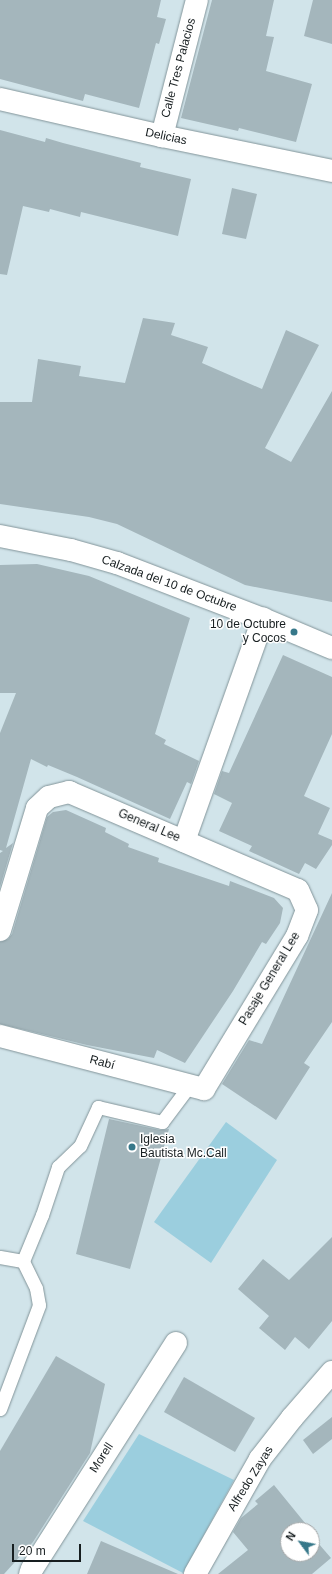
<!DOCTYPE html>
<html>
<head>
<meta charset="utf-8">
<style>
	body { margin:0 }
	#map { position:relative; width:332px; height:1574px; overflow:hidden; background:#d1e4ea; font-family:Helvetica,sans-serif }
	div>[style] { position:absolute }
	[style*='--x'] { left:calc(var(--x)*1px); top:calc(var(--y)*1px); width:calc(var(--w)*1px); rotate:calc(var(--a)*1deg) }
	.green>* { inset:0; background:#9bcede }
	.building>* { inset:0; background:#a4b6bc }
	.roads { filter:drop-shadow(0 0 1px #829499) drop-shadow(0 0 1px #829499) }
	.service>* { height:13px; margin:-6.5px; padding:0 6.5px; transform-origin:6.5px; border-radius:6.5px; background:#fff }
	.minor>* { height:22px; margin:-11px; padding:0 11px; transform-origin:11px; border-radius:11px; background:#fff }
	.primary>* { height:22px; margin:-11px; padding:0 11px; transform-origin:11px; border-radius:11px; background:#fff }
	.dots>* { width:11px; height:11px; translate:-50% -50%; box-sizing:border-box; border:2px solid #fff; border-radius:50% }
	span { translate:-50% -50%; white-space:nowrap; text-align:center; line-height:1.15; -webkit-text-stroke:3px #fff; paint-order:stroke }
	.street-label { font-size:12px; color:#171e20 }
	.poi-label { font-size:12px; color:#171e20 }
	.right { translate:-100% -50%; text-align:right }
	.left { translate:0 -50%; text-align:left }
	.north { position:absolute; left:280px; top:1522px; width:40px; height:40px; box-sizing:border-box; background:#fff; border:1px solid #a2a5a6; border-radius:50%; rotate:302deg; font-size:11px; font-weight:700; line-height:16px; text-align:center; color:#171e20 }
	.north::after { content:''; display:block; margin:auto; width:14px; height:18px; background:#37788a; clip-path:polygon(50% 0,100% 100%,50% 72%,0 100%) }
	.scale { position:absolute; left:12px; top:1544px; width:69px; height:18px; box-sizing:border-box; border:2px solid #171e20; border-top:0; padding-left:5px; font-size:12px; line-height:14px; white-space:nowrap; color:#171e20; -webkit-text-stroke:3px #fff; paint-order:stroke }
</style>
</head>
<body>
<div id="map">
	<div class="green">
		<i style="clip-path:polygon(226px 1122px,277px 1160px,211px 1263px,154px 1222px)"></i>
		<i style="clip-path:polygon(139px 1434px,234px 1480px,183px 1573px,83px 1521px)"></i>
	</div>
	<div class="building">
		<i style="clip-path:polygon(0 0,161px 0,157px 17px,166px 19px,159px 44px,156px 43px,139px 108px,85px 94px,83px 101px,0 79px)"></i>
		<i style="clip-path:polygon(212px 0,274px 0,266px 36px,274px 37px,266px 71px,312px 84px,296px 142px,239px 128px,238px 131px,181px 118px)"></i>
		<i style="clip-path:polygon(313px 0,332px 0,332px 44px,304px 36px)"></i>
		<i style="clip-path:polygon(0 130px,45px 142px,46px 138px,63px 143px,141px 163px,140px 167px,191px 179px,178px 236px,81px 212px,80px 217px,50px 209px,49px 212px,23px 206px,7px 275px,0 274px)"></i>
		<i style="clip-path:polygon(232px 188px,257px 194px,246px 239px,222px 234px)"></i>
		<i style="clip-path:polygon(143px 318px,175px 323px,171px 335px,208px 347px,202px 363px,262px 389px,286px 330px,319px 345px,265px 448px,291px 462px,332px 391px,332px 602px,245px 585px,117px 524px,89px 517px,0 504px,0 402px,32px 402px,38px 359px,81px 366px,79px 376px,125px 383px)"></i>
		<i style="clip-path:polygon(37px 564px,89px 576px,190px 618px,155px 734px,166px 740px,164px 744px,199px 761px,191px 784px,187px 782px,170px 819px,77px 777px,48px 765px,47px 767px,31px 759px,6px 848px,13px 843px,0 887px,0 853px,3px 851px,0 850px,0 733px,16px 693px,0 693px,0 565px)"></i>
		<i style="clip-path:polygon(283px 655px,332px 677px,332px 734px,304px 796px,330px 808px,318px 834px,332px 840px,332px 845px,316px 869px,305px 863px,299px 874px,249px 851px,252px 846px,219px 831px,232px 803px,214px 794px,222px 771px,229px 773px)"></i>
		<i style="clip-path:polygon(66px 810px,106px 828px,105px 832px,129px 844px,128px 847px,159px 858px,158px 862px,229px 886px,230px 881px,274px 898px,283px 908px,280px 923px,266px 944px,262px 942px,233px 991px,185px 1063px,157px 1050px,154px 1058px,87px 1045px,0 1024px,0 942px,8px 939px,12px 934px,47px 817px,53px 812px)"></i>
		<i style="clip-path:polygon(332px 893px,332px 1022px,304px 1063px,310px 1067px,276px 1120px,222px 1084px,249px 1040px,262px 1044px)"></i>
		<i style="clip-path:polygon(109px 1119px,160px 1130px,169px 1129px,130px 1269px,76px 1254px)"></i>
		<i style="clip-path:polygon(332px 1237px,332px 1321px,309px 1349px,295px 1337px,285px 1350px,259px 1328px,269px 1316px,238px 1289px,263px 1259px,289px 1280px)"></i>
		<i style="clip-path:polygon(56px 1356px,105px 1384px,90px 1453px,33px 1542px,4px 1574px,0 1574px,0 1451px)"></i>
		<i style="clip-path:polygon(184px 1377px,255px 1418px,235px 1452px,164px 1412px)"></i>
		<i style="clip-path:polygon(332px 1417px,332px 1439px,313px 1454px,303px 1440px)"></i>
		<i style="clip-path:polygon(274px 1485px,305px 1523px,303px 1525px,307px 1530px,288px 1530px,288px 1554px,312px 1554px,312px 1536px,331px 1558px,312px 1574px,218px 1574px,248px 1550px,233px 1532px,241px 1518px,258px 1504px,255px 1501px)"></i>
		<i style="clip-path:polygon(101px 1541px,178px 1574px,87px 1574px)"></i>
	</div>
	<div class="roads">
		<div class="service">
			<i style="--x:0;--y:1257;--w:23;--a:10"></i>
			<i style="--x:23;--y:1261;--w:50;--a:-67.6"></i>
			<i style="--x:42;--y:1215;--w:51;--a:-71.6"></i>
			<i style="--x:58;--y:1167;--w:30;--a:-44"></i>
			<i style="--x:80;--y:1146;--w:43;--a:-65.2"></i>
			<i style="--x:98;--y:1107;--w:66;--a:13.2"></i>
			<i style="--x:162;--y:1122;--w:45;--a:-53.1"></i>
			<i style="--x:0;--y:1409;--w:111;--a:-69.4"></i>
			<i style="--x:39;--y:1305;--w:17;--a:-100"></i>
			<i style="--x:36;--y:1288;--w:30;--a:-116"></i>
		</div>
		<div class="minor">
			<i style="--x:0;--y:99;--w:166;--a:12.9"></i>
			<i style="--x:162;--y:136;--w:174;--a:11.6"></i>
			<i style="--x:162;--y:136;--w:140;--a:-75.6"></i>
			<i style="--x:184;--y:841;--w:236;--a:-70.4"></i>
			<i style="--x:0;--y:930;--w:127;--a:-73.1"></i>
			<i style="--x:37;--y:808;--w:16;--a:-43"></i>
			<i style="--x:49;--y:797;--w:21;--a:-14"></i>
			<i style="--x:69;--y:792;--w:249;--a:23.2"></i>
			<i style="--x:298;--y:890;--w:22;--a:66"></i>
			<i style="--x:307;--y:910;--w:28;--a:111"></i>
			<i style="--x:297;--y:936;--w:179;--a:121.3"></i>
			<i style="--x:204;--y:1089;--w:211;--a:-165.4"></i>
			<i style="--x:30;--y:1574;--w:5;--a:-68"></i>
			<i style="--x:32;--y:1569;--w:268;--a:-57.5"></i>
			<i style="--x:195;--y:1574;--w:132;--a:-60.5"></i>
			<i style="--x:260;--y:1459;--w:52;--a:-52"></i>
			<i style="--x:292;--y:1418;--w:61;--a:-49"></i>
		</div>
		<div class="primary">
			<i style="--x:0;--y:536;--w:72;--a:11.2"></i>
			<i style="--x:71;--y:550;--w:48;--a:15.8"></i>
			<i style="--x:117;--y:563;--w:156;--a:21"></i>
			<i style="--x:263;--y:619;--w:75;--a:22.8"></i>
		</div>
	</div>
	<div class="dots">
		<i style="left:294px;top:632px;background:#37788a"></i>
		<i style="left:132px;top:1147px;background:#37788a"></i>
	</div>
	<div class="street-label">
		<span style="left:179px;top:68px;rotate:-75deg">Calle Tres Palacios</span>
		<span style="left:166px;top:137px;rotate:12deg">Delicias</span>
		<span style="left:169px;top:584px;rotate:20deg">Calzada del 10 de Octubre</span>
		<span style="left:149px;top:826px;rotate:23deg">General Lee</span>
		<span style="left:270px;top:979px;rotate:-59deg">Pasaje General Lee</span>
		<span style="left:102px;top:1063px;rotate:15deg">Rabí</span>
		<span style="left:102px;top:1458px;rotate:-57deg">Morell</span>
		<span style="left:251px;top:1479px;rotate:-58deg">Alfredo Zayas</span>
	</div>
	<div class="poi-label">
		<span class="right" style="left:286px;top:632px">10 de Octubre<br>y Cocos</span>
		<span class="left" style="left:140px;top:1147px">Iglesia<br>Bautista Mc.Call</span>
	</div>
	<div class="north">N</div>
	<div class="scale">20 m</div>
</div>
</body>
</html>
